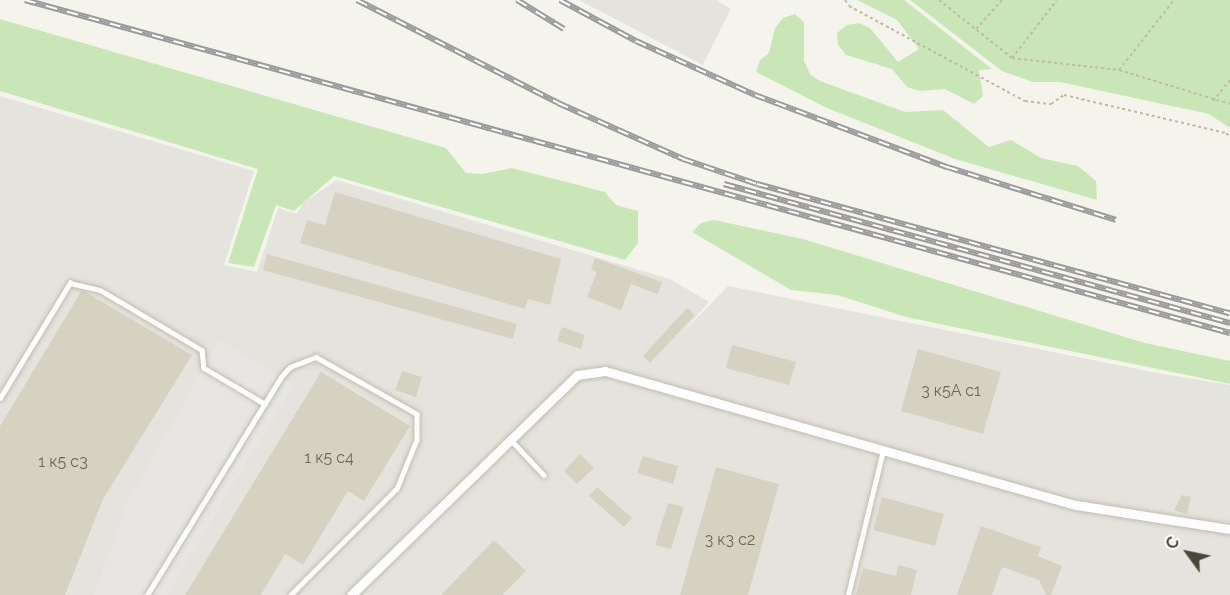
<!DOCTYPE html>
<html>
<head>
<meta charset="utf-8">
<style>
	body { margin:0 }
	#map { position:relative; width:1230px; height:595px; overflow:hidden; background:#f5f4ec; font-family:Raleway,sans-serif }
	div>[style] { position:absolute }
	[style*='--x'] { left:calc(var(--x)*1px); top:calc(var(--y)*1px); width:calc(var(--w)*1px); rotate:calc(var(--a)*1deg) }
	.industrial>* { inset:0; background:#e5e3dd }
	.green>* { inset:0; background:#cae6b8 }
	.parking>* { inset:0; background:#e7e6e3 }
	.building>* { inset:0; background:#d6d2c2 }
	.path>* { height:2px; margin-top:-1px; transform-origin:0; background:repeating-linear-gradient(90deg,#c1bba1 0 3px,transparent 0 6px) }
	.roads { filter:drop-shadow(0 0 2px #c0bdaf) drop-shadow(0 0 2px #c0bdaf) }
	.lane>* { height:4.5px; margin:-2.25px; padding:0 2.25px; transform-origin:2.25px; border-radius:2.25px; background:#fff }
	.street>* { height:9px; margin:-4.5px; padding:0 4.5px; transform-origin:4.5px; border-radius:4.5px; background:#fff }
	.rail>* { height:6px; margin-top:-3px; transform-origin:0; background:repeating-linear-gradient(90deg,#fff 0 11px,#9a9a9a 0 22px); box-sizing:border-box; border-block:2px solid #9a9a9a }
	span { translate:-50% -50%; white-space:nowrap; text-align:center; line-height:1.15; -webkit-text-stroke:6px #fff; paint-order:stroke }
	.number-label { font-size:16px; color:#6d695c }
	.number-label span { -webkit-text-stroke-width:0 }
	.north { position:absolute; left:1158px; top:523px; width:60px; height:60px; -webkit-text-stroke:4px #fff; paint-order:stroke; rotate:303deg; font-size:16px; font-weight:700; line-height:24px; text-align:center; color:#4a463a }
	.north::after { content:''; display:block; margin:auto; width:21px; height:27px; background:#4a463a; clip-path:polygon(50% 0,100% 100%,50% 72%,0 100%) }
</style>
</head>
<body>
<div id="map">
	<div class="industrial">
		<i style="clip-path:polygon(579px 0,716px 0,731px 9px,703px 65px)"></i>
		<i style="clip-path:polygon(0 96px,254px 171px,224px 265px,257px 272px,278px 208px,296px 214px,304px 202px,337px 180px,670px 279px,709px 302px,679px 336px,728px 286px,1157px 373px,1230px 385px,1230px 595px,0 595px)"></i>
	</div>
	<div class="green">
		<i style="clip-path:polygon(857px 0,904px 0,992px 69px,979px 70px,983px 96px,974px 104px,945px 89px,920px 91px,907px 87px,892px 69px,846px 55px,838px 45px,837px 33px,847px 25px,859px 23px,870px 28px,898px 62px,919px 49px,897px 20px)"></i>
		<i style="clip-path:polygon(910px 0,1230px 0,1230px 128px,1209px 114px,1060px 82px,1033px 82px,1002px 71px)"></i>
		<i style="clip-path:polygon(795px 14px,804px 22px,804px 61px,810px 74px,820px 81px,905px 112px,943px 110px,989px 147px,1011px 140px,1041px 158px,1078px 166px,1096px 181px,1097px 200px,955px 159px,827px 108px,756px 72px,760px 60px,769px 53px,775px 28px,783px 18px)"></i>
		<i style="clip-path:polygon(0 19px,446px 148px,466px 173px,482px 174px,512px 168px,605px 192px,616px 205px,638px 211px,638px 243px,625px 260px,334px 176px,294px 211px,276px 205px,254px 267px,228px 263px,258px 169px,0 91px)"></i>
		<i style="clip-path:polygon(714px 220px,803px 239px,1145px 343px,1230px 361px,1230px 384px,906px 317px,837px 295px,791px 290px,692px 232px,701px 223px)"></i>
	</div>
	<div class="parking">
		<i style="clip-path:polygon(220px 340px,294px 385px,167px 595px,94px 595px,127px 502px)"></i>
	</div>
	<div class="building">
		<i style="clip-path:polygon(335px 192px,561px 259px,550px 305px,528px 299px,525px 309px,300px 243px,307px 220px,325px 225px)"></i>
		<i style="clip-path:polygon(267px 254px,517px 324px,513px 339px,263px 270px)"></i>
		<i style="clip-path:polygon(595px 258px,662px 282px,658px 294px,631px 284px,621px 310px,587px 297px,597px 272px,591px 270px)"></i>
		<i style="clip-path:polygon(82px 290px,192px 355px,103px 499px,65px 595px,0 595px,0 426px)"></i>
		<i style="clip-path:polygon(687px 308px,695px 315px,650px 363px,643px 356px)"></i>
		<i style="clip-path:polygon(562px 327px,585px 335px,581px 349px,557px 341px)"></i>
		<i style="clip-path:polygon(732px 345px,796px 362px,789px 385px,726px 368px)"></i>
		<i style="clip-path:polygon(918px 349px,1001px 372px,983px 434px,901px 411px)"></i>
		<i style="clip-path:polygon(402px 371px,422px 377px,416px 397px,395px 390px)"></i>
		<i style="clip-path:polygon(321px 372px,410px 426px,364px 501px,348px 491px,303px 565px,285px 554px,261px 595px,185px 595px)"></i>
		<i style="clip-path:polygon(580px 454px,594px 468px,577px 484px,564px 471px)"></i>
		<i style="clip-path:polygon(643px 456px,678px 466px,673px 484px,637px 473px)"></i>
		<i style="clip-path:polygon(716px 467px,779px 484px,748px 595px,680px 595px)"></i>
		<i style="clip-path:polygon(597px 487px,632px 518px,624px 527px,589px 496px)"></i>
		<i style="clip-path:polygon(1182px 495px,1191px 497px,1187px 514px,1174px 510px)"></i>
		<i style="clip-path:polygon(882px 497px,944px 514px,935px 546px,873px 530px)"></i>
		<i style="clip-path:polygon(668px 503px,684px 507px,671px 549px,655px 545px)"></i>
		<i style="clip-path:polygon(981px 526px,1041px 547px,1038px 556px,1062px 566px,1051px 595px,1046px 595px,1039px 580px,1002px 567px,992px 595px,957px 595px)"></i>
		<i style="clip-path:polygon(494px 540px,526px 571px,502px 595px,441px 595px)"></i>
		<i style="clip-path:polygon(898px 565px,917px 570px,911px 595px,856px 595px,863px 568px,896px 576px)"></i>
	</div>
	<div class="path">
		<i style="--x:845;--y:0;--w:7;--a:56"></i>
		<i style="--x:849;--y:6;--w:200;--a:28.4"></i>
		<i style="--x:1025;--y:101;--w:26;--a:7"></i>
		<i style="--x:1051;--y:104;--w:16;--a:-35"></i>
		<i style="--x:1064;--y:95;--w:166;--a:13.2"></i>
		<i style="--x:1226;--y:133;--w:6;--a:45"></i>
		<i style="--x:939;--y:0;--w:93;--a:38.5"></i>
		<i style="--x:1012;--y:58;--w:108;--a:6.4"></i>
		<i style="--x:1119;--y:70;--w:116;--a:17"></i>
		<i style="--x:976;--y:29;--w:39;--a:-48"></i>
		<i style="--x:1012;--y:58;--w:73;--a:-52.2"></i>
		<i style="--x:1119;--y:70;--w:89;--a:-51.8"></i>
		<i style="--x:1213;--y:101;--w:27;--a:-51"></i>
	</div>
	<div class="roads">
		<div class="lane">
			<i style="--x:0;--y:398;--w:135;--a:-58.7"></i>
			<i style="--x:70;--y:283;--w:31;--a:13"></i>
			<i style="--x:100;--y:290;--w:118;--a:30.5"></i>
			<i style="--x:202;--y:350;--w:18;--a:84"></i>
			<i style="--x:204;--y:368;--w:71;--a:30.5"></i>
			<i style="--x:511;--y:440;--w:48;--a:46.7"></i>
			<i style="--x:147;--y:595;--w:256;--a:-58.4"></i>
			<i style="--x:281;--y:377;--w:13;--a:-48"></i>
			<i style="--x:290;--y:367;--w:28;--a:-21"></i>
			<i style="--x:316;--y:357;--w:116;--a:29.4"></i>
			<i style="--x:417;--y:414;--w:26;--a:90"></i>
			<i style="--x:417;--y:440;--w:53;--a:112.2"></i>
			<i style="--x:397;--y:489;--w:150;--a:135"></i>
			<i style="--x:848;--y:595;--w:149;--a:-76.4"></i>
		</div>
		<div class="street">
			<i style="--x:351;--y:595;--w:315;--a:-44.2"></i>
			<i style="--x:577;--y:375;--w:28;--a:-8"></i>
			<i style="--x:605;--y:371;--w:490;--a:15.9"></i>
			<i style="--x:1076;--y:505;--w:156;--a:8.9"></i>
		</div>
	</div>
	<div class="rail">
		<i style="--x:25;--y:0;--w:1250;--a:15.45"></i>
		<i style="--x:357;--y:0;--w:226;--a:27.1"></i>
		<i style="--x:558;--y:103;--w:137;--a:24.1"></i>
		<i style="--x:683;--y:159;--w:78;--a:18.7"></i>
		<i style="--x:757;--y:184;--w:490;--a:15.3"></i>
		<i style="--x:517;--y:0;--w:55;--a:31.7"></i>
		<i style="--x:560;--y:0;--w:86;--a:28.3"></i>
		<i style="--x:636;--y:41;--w:131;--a:24.4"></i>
		<i style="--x:755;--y:95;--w:205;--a:20.6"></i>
		<i style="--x:947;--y:167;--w:177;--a:17.4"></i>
		<i style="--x:724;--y:184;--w:525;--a:15.36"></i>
	</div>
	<div class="number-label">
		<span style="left:951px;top:391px">3 к5А с1</span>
		<span style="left:329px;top:458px">1 к5 с4</span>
		<span style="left:63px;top:462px">1 к5 с3</span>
		<span style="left:730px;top:540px">3 к3 с2</span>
	</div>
	<div class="north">С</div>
</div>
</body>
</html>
